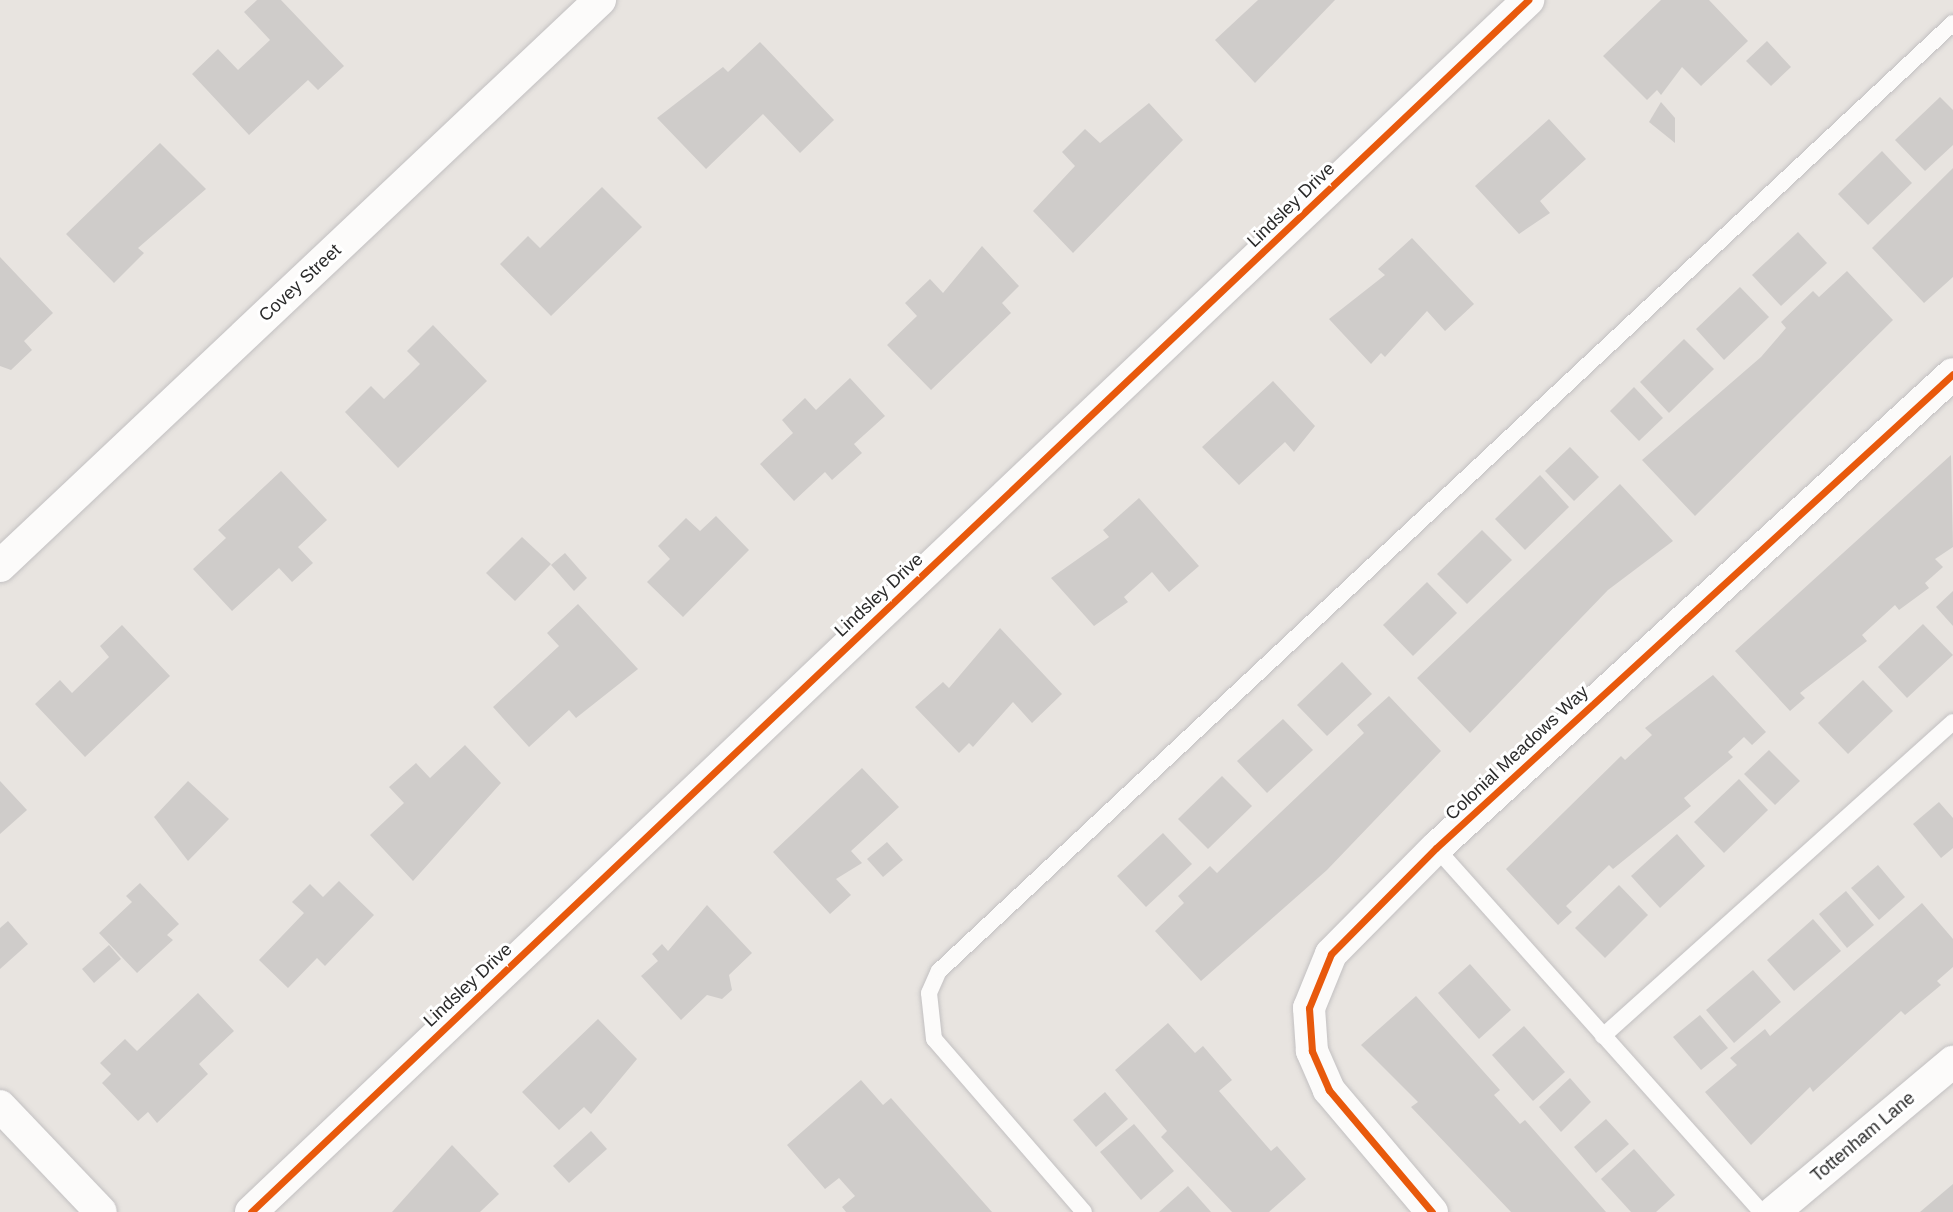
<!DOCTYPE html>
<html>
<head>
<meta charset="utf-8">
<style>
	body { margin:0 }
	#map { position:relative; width:1953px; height:1212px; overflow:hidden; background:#e8e4e0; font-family:Helvetica,sans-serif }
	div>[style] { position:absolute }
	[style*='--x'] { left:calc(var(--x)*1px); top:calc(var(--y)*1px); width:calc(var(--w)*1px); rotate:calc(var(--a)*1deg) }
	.building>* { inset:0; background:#cfccca }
	.roads { filter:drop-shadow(0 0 2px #c2c0c1) drop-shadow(0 0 2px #c2c0c1) }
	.lane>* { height:16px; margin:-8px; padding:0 8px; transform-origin:8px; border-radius:8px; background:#fcfbfa }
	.street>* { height:32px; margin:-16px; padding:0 16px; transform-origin:16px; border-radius:16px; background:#fcfbfa }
	.cycleway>* { height:7px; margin:-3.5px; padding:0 3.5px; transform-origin:3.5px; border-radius:3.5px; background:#e8590c }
	span { translate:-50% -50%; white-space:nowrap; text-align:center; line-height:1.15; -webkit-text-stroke:6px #fff; paint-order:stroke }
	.street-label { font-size:18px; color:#2a2a2a }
</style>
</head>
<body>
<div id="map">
	<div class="building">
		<i style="clip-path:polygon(257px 0,281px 0,344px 66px,318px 90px,308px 80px,249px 135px,192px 74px,218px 49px,238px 70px,270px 40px,244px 12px)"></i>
		<i style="clip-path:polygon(1258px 0,1335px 0,1255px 83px,1215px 40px)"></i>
		<i style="clip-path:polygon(1661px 0,1709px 0,1748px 41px,1701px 86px,1682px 67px,1661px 95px,1657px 90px,1647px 100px,1603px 56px)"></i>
		<i style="clip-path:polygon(1767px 41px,1791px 67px,1771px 86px,1746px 61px)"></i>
		<i style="clip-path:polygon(760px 42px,834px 120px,800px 153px,763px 114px,706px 169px,657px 118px,723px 67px,728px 72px)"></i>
		<i style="clip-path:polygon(1940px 97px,1953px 110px,1953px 145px,1925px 171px,1895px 140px)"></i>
		<i style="clip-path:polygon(1661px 102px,1675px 118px,1675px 143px,1649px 122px)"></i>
		<i style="clip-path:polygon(1149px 103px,1183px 140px,1073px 253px,1033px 211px,1075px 166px,1062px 152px,1085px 129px,1100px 143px)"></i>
		<i style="clip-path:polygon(1549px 119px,1586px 159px,1540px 201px,1550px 213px,1519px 234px,1475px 186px)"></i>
		<i style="clip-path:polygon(160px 143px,206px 189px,138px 248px,144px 253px,114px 283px,66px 234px)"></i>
		<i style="clip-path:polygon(1882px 151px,1912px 183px,1868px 225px,1838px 194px)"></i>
		<i style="clip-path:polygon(1953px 168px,1953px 277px,1924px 303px,1872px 248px)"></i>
		<i style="clip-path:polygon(602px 187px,642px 227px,551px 316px,500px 264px,528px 236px,540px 248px)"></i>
		<i style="clip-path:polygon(1798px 232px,1827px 263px,1781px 306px,1752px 275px)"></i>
		<i style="clip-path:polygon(1412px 238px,1474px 304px,1445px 331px,1427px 311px,1385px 357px,1381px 353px,1371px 364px,1329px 319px,1385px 275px,1378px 269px)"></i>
		<i style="clip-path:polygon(982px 246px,1019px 286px,1002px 303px,1011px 313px,931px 390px,887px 345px,917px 316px,905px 303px,930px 279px,943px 293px)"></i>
		<i style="clip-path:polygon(0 257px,53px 313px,24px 341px,32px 350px,11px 370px,0 366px)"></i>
		<i style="clip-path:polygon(1847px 271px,1893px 320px,1695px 516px,1642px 460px,1761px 357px,1786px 328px,1781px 322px,1813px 291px,1819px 297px)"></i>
		<i style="clip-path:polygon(1740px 287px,1769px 317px,1724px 360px,1696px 329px)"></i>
		<i style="clip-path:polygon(433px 325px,487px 381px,398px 468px,345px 412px,371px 386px,384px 399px,408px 376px,420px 364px,407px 351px)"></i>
		<i style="clip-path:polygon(1684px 339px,1714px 369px,1669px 413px,1640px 382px)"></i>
		<i style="clip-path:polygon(850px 378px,885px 416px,854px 444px,862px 453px,832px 480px,825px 472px,794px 501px,760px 464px,793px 433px,782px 420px,805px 398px,816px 410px)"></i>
		<i style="clip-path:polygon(1273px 381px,1315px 426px,1294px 452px,1285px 442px,1239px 485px,1202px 447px)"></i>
		<i style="clip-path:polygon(1634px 387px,1663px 418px,1639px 441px,1610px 411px)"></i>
		<i style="clip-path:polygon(1570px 447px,1599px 477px,1574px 501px,1545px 471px)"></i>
		<i style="clip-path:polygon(1951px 455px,1953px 547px,1935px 559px,1943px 567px,1925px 583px,1929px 588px,1899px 610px,1895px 605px,1862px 635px,1867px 641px,1800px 693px,1805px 698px,1790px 711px,1735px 651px)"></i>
		<i style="clip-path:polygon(281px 471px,327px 520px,298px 547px,313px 563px,292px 582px,279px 568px,232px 611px,193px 569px,226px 538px,218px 530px)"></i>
		<i style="clip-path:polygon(1540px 475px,1569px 507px,1525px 550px,1495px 519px)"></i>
		<i style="clip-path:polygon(1620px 484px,1673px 541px,1608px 590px,1470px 733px,1417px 678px)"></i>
		<i style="clip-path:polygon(1139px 498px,1199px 566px,1169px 592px,1152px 572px,1124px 597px,1128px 602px,1094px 626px,1051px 578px,1109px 537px,1103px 530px)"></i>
		<i style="clip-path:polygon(716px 516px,749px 550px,683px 617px,647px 582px,670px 559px,658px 546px,686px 518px,700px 531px)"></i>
		<i style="clip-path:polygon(1482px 530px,1512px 560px,1467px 604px,1437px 574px)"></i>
		<i style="clip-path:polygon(522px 537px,551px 564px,515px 601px,486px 573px)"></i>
		<i style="clip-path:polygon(565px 553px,587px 578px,574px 591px,551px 565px)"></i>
		<i style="clip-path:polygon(1427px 582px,1457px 613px,1413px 656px,1383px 625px)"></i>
		<i style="clip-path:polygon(1953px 591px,1953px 626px,1936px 607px)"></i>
		<i style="clip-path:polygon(578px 604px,638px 669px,576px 718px,569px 710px,529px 747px,493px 707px,559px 646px,547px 633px)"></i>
		<i style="clip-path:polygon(1923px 624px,1953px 655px,1907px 698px,1878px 667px)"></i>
		<i style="clip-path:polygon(122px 625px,170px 676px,85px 757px,35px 704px,60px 680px,72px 693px,109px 657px,100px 646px)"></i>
		<i style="clip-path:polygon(1000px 628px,1062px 694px,1032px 723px,1013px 702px,973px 747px,969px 743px,959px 753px,915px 707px,943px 682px,949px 688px)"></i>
		<i style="clip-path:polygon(1342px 662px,1372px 694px,1327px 736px,1297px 705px)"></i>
		<i style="clip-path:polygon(1713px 675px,1766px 732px,1752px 745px,1744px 737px,1728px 752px,1733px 757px,1684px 798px,1691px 806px,1613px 869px,1609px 865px,1566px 906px,1572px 912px,1558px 925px,1506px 869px,1621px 756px,1625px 760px,1652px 735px,1645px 728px)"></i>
		<i style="clip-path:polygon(1863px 680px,1893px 711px,1848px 754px,1818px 723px)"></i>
		<i style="clip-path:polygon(1389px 696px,1441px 751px,1327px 870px,1201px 981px,1155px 931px,1184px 903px,1178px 896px,1210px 866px,1217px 873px,1364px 733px,1357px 725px)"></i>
		<i style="clip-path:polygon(1283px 719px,1313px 750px,1267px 793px,1237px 761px)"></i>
		<i style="clip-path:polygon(465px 745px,501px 783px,413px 881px,370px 835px,404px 803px,389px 787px,416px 763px,430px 778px)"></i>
		<i style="clip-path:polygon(1769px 750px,1800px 781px,1775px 805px,1744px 774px)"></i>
		<i style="clip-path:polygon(862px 768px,899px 807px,851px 851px,862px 863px,836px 879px,851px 895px,830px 914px,773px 852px)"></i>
		<i style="clip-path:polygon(1222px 776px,1252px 806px,1208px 849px,1178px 819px)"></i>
		<i style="clip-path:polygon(1739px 779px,1768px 810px,1724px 853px,1694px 822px)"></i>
		<i style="clip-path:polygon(0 781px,27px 810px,0 834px)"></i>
		<i style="clip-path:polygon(188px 781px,229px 819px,188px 861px,154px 817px)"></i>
		<i style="clip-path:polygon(1939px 802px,1953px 818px,1953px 848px,1941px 858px,1913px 824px)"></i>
		<i style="clip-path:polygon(1163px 833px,1192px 864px,1146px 907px,1117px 876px)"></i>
		<i style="clip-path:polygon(1677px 834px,1705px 866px,1660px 908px,1631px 876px)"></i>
		<i style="clip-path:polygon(887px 842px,903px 860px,883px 877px,867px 859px)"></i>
		<i style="clip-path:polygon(1878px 865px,1905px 897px,1879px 920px,1851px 888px)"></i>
		<i style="clip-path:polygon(339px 881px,374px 915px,325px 966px,317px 958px,288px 988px,259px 960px,304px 913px,292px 902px,310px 884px,323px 897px)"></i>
		<i style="clip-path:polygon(140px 883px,179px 924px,167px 935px,173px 940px,137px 973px,99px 933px,132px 902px,126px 896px)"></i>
		<i style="clip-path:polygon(1619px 885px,1648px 915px,1605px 958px,1575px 928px)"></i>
		<i style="clip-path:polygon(1846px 891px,1874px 925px,1847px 948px,1819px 914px)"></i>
		<i style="clip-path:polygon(1922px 903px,1953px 939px,1953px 967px,1937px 981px,1941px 985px,1905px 1015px,1901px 1011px,1813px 1092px,1810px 1087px,1751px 1145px,1705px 1092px,1737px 1065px,1730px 1058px,1765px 1029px,1770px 1036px)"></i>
		<i style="clip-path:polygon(707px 905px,752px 953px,729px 975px,732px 990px,722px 999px,707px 995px,681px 1020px,641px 976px,658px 961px,652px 954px,662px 944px,668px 951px)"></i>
		<i style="clip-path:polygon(1813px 919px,1841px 951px,1794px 991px,1767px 960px)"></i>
		<i style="clip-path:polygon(8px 921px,28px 944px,0 969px,0 928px)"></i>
		<i style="clip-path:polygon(109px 945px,121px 959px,94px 983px,82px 969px)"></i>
		<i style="clip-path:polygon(1470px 964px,1511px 1010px,1479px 1039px,1438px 993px)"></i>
		<i style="clip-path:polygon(1753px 970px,1781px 1002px,1734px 1043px,1706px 1010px)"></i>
		<i style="clip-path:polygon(198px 993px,234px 1031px,199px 1064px,208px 1074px,157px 1123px,148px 1112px,138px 1121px,102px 1083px,111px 1074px,100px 1063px,125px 1039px,137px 1051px)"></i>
		<i style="clip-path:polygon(1416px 996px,1500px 1090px,1494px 1095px,1520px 1124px,1525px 1120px,1606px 1212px,1511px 1212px,1411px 1107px,1418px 1102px,1361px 1045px)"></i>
		<i style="clip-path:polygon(1700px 1015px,1728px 1048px,1701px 1070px,1673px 1037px)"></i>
		<i style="clip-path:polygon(598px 1019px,637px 1059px,591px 1114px,584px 1107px,559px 1130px,522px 1092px)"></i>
		<i style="clip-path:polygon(1168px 1023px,1195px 1053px,1203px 1046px,1232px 1080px,1219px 1091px,1271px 1151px,1277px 1146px,1306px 1179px,1269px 1212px,1232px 1212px,1161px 1137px,1167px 1131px,1115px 1070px)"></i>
		<i style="clip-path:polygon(1524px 1026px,1565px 1072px,1533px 1101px,1492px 1055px)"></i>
		<i style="clip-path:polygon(1570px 1078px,1591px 1102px,1561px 1132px,1539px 1107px)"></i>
		<i style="clip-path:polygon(861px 1080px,883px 1105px,891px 1098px,992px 1212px,846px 1212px,842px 1207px,855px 1196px,839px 1178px,825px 1189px,787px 1145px)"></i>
		<i style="clip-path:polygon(1105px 1092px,1128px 1119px,1096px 1147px,1073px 1120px)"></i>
		<i style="clip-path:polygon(1606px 1119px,1629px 1144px,1596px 1173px,1574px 1147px)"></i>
		<i style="clip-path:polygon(1134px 1124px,1174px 1171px,1141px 1200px,1100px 1152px)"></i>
		<i style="clip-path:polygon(591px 1131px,607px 1149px,569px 1183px,553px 1166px)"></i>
		<i style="clip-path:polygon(452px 1145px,499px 1194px,480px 1212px,392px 1212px)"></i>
		<i style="clip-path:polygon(1634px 1149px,1675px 1195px,1656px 1212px,1631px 1212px,1601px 1179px)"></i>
		<i style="clip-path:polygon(1953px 1184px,1953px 1212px,1920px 1212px)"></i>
		<i style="clip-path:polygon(1188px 1186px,1211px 1212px,1159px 1212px)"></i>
	</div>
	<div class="roads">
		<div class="lane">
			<i style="--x:1436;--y:848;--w:488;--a:48.2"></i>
			<i style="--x:1603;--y:1036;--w:470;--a:-41.9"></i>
			<i style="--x:1084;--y:1212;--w:229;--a:-130.9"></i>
			<i style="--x:934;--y:1039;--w:46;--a:-96.2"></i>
			<i style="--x:929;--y:993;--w:24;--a:-66"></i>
			<i style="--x:939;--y:971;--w:1388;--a:-43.07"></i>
		</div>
		<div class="street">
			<i style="--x:0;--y:566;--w:825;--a:-43.33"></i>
			<i style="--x:0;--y:1106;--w:146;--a:46.4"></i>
			<i style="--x:251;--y:1212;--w:1761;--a:-43.5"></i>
			<i style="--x:1432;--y:1212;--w:160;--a:-130.2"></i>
			<i style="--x:1329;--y:1090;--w:43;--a:-113.6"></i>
			<i style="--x:1312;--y:1051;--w:43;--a:-94"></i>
			<i style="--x:1309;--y:1008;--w:58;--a:-67.8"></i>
			<i style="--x:1331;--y:954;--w:149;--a:-45.3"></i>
			<i style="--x:1436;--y:848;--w:701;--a:-42.52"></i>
			<i style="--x:1774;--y:1212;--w:234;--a:-40"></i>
		</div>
	</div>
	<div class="cycleway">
		<i style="--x:251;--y:1212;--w:1761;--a:-43.5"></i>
		<i style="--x:1432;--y:1212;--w:160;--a:-130.2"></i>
		<i style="--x:1329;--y:1090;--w:43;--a:-113.6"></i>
		<i style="--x:1312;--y:1051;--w:43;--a:-94"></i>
		<i style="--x:1309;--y:1008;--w:58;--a:-67.8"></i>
		<i style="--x:1331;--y:954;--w:149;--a:-45.3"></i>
		<i style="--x:1436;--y:848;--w:701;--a:-42.52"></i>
	</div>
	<div class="street-label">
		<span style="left:1291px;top:205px;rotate:-44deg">Lindsley Drive</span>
		<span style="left:300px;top:283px;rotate:-43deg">Covey Street</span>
		<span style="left:879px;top:595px;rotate:-43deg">Lindsley Drive</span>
		<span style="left:1517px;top:753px;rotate:-43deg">Colonial Meadows Way</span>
		<span style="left:468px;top:985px;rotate:-43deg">Lindsley Drive</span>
		<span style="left:1863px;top:1137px;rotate:-40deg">Tottenham Lane</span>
	</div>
</div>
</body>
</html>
